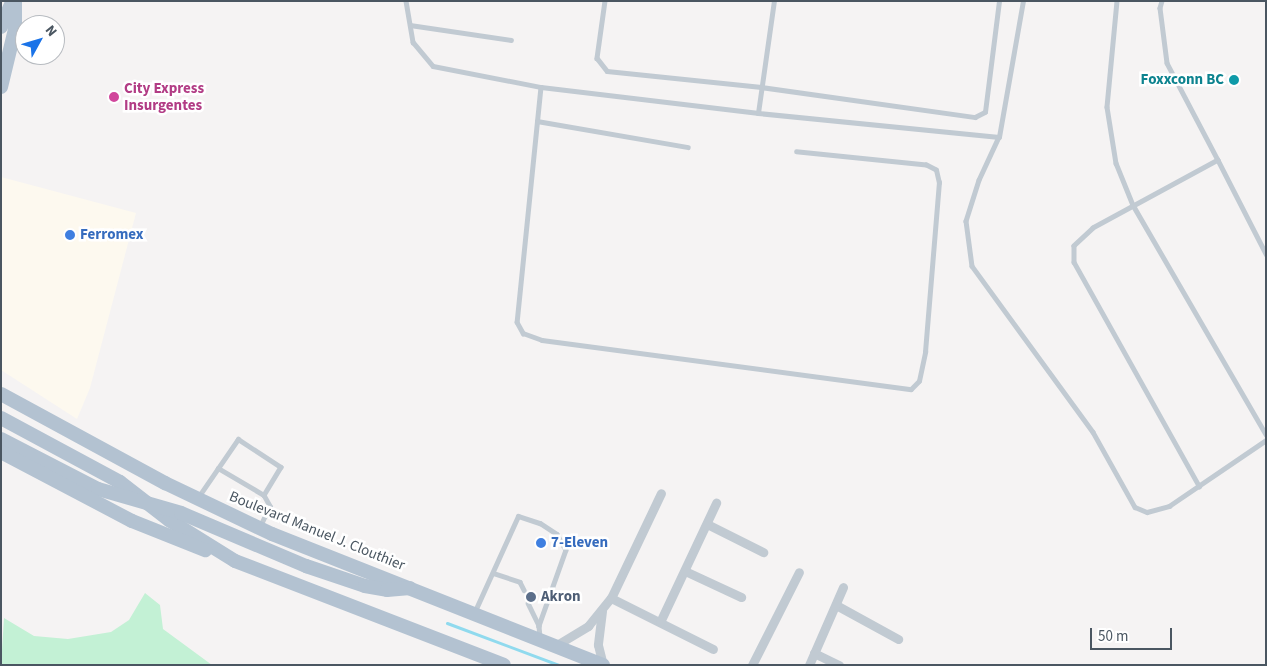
<!DOCTYPE html>
<html>
<head>
<meta charset="utf-8">
<style>
	body { margin:0 }
	#map { position:relative; width:1267px; height:666px; overflow:hidden; background:#f5f3f3; font-family:"Source Sans 3",sans-serif }
	div>[style] { position:absolute }
	[style*='--x'] { left:calc(var(--x)*1px); top:calc(var(--y)*1px); width:calc(var(--w)*1px); rotate:calc(var(--a)*1deg) }
	.commercial>* { inset:0; background:#fdf9ef }
	.green>* { inset:0; background:#c3f1d5 }
	.stream>* { height:3px; margin:-1.5px; padding:0 1.5px; transform-origin:1.5px; border-radius:1.5px; background:#90daee }
	.service>* { height:4.5px; margin:-2.25px; padding:0 2.25px; transform-origin:2.25px; border-radius:2.25px; background:#c1cad2 }
	.minor>* { height:9px; margin:-4.5px; padding:0 4.5px; transform-origin:4.5px; border-radius:4.5px; background:#c1cad2 }
	.primary>* { height:14px; margin:-7px; padding:0 7px; transform-origin:7px; border-radius:7px; background:#b3c2d1 }
	.dots>* { width:14px; height:14px; translate:-50% -50%; box-sizing:border-box; border:2px solid #fff; border-radius:50% }
	span { translate:-50% -50%; white-space:nowrap; text-align:center; line-height:1.15; -webkit-text-stroke:5px #fff; paint-order:stroke }
	.culture-label { font-size:15px; color:#0d838f; font-weight:700 }
	.right { translate:-100% -50%; text-align:right }
	.hotel-label { font-size:15px; color:#b23c85; font-weight:700 }
	.left { translate:0 -50%; text-align:left }
	.shop-label { font-size:15px; color:#366cbe; font-weight:700 }
	.street-label { font-size:15px; color:#4a5661 }
	.service-label { font-size:15px; color:#4e5e75; font-weight:700 }
	.frame { position:absolute; inset:0; border:2px solid #4a5661; pointer-events:none }
	.north { position:absolute; left:15px; top:15px; width:50px; height:50px; box-sizing:border-box; background:#fff; border:1px solid #b7bbc0; border-radius:50%; rotate:51deg; font-size:14px; font-weight:700; line-height:20px; text-align:center; color:#4a5661 }
	.north::after { content:''; display:block; margin:auto; width:18px; height:22px; background:#1a73e8; clip-path:polygon(50% 0,100% 100%,50% 72%,0 100%) }
	.scale { position:absolute; left:1090px; top:628px; width:82px; height:22px; box-sizing:border-box; border:2px solid #4a5661; border-top:0; padding-left:6px; font-size:15px; line-height:18px; white-space:nowrap; color:#4a5661; -webkit-text-stroke:4px #fff; paint-order:stroke }
</style>
</head>
<body>
<div id="map">
	<div class="commercial">
		<i style="clip-path:polygon(1px 177px,136px 213px,90px 388px,77px 419px,1px 370px)"></i>
	</div>
	<div class="green">
		<i style="clip-path:polygon(145px 593px,160px 605px,163px 629px,212px 665px,1px 665px,4px 618px,34px 636px,68px 639px,111px 632px,129px 620px)"></i>
	</div>
	<div class="stream">
		<i style="--x:447;--y:623;--w:120;--a:20.6"></i>
	</div>
	<div class="service">
		<i style="--x:406;--y:1;--w:42;--a:80.3"></i>
		<i style="--x:413;--y:42;--w:31;--a:50"></i>
		<i style="--x:433;--y:66;--w:110;--a:11"></i>
		<i style="--x:541;--y:87;--w:219;--a:6.8"></i>
		<i style="--x:758;--y:113;--w:242;--a:5.7"></i>
		<i style="--x:999;--y:137;--w:138;--a:-80"></i>
		<i style="--x:605;--y:1;--w:58;--a:98"></i>
		<i style="--x:597;--y:58;--w:16;--a:52"></i>
		<i style="--x:607;--y:71;--w:155;--a:5.9"></i>
		<i style="--x:761;--y:87;--w:216;--a:8"></i>
		<i style="--x:975;--y:117;--w:11;--a:-27"></i>
		<i style="--x:985;--y:112;--w:112;--a:-82.8"></i>
		<i style="--x:1117;--y:1;--w:106;--a:95.4"></i>
		<i style="--x:1107;--y:107;--w:57;--a:80.9"></i>
		<i style="--x:1116;--y:163;--w:45;--a:68"></i>
		<i style="--x:1133;--y:205;--w:265;--a:59.9"></i>
		<i style="--x:1162;--y:1;--w:7;--a:106"></i>
		<i style="--x:1160;--y:8;--w:55;--a:82.7"></i>
		<i style="--x:1167;--y:63;--w:110;--a:62.3"></i>
		<i style="--x:1218;--y:160;--w:142;--a:151.5"></i>
		<i style="--x:1093;--y:228;--w:26;--a:137"></i>
		<i style="--x:1074;--y:246;--w:16;--a:90"></i>
		<i style="--x:1074;--y:262;--w:257;--a:60.8"></i>
		<i style="--x:410;--y:25;--w:102;--a:8.4"></i>
		<i style="--x:541;--y:87;--w:236;--a:95.8"></i>
		<i style="--x:517;--y:322;--w:13;--a:61"></i>
		<i style="--x:523;--y:333;--w:20;--a:20"></i>
		<i style="--x:542;--y:340;--w:372;--a:7.6"></i>
		<i style="--x:911;--y:389;--w:11;--a:-45"></i>
		<i style="--x:919;--y:381;--w:30;--a:-78"></i>
		<i style="--x:925;--y:352;--w:170;--a:-85.3"></i>
		<i style="--x:939;--y:183;--w:13;--a:-103"></i>
		<i style="--x:936;--y:170;--w:11;--a:-153"></i>
		<i style="--x:926;--y:165;--w:130;--a:-174.2"></i>
		<i style="--x:758;--y:113;--w:113;--a:-81.9"></i>
		<i style="--x:537;--y:121;--w:153;--a:9.8"></i>
		<i style="--x:999;--y:137;--w:47;--a:114.9"></i>
		<i style="--x:979;--y:180;--w:43;--a:107.6"></i>
		<i style="--x:966;--y:221;--w:45;--a:82.4"></i>
		<i style="--x:972;--y:266;--w:205;--a:53.9"></i>
		<i style="--x:1093;--y:432;--w:86;--a:60.8"></i>
		<i style="--x:1135;--y:507;--w:13;--a:23"></i>
		<i style="--x:1147;--y:512;--w:23;--a:-15"></i>
		<i style="--x:1169;--y:506;--w:117;--a:-34.2"></i>
		<i style="--x:1218;--y:160;--w:106;--a:62.9"></i>
		<i style="--x:218;--y:468;--w:53;--a:30.4"></i>
		<i style="--x:264;--y:495;--w:13;--a:61"></i>
		<i style="--x:270;--y:506;--w:23;--a:115"></i>
		<i style="--x:199;--y:496;--w:69;--a:-55.6"></i>
		<i style="--x:238;--y:439;--w:51;--a:33.1"></i>
		<i style="--x:281;--y:467;--w:33;--a:121"></i>
		<i style="--x:493;--y:573;--w:28;--a:18"></i>
		<i style="--x:520;--y:582;--w:9;--a:63"></i>
		<i style="--x:528;--y:603;--w:25;--a:64"></i>
		<i style="--x:539;--y:626;--w:12;--a:85"></i>
		<i style="--x:475;--y:611;--w:104;--a:-65.6"></i>
		<i style="--x:518;--y:516;--w:23;--a:18"></i>
		<i style="--x:540;--y:523;--w:20;--a:33"></i>
		<i style="--x:557;--y:534;--w:18;--a:61"></i>
		<i style="--x:566;--y:550;--w:81;--a:109.6"></i>
	</div>
	<div class="minor">
		<i style="--x:707;--y:524;--w:63;--a:26.6"></i>
		<i style="--x:685;--y:571;--w:62;--a:24.9"></i>
		<i style="--x:611;--y:598;--w:114;--a:26.6"></i>
		<i style="--x:836;--y:605;--w:71;--a:28.7"></i>
		<i style="--x:602;--y:611;--w:34;--a:97"></i>
		<i style="--x:598;--y:645;--w:21;--a:76"></i>
		<i style="--x:660;--y:622;--w:132;--a:-64.8"></i>
		<i style="--x:555;--y:646;--w:39;--a:-31"></i>
		<i style="--x:588;--y:626;--w:36;--a:-51"></i>
		<i style="--x:611;--y:598;--w:116;--a:-64.5"></i>
		<i style="--x:814;--y:653;--w:28;--a:26"></i>
		<i style="--x:752;--y:665;--w:104;--a:-63.2"></i>
		<i style="--x:809;--y:665;--w:85;--a:-66.4"></i>
	</div>
	<div class="primary">
		<i style="--x:1;--y:27;--w:27;--a:-66"></i>
		<i style="--x:1;--y:87;--w:60;--a:-76.4"></i>
		<i style="--x:15;--y:29;--w:28;--a:-90"></i>
		<i style="--x:1;--y:394;--w:187;--a:28.5"></i>
		<i style="--x:165;--y:483;--w:119;--a:25.5"></i>
		<i style="--x:272;--y:534;--w:356;--a:21.6"></i>
		<i style="--x:1;--y:418;--w:135;--a:28.3"></i>
		<i style="--x:120;--y:482;--w:62;--a:37.8"></i>
		<i style="--x:169;--y:520;--w:78;--a:31.8"></i>
		<i style="--x:235;--y:561;--w:288;--a:21.1"></i>
		<i style="--x:1;--y:439;--w:109;--a:27.3"></i>
		<i style="--x:98;--y:489;--w:86;--a:16.1"></i>
		<i style="--x:181;--y:513;--w:136;--a:23"></i>
		<i style="--x:306;--y:566;--w:62;--a:18.7"></i>
		<i style="--x:365;--y:586;--w:22;--a:10"></i>
		<i style="--x:387;--y:590;--w:23;--a:-5"></i>
		<i style="--x:1;--y:452;--w:148;--a:27.8"></i>
		<i style="--x:132;--y:521;--w:79;--a:21.7"></i>
	</div>
	<div class="dots">
		<i style="left:1234px;top:80px;background:#0f9aa8"></i>
		<i style="left:114px;top:97px;background:#d1479c"></i>
		<i style="left:70px;top:235px;background:#3f7fe0"></i>
		<i style="left:541px;top:543px;background:#3f7fe0"></i>
		<i style="left:531px;top:597px;background:#5c6f8a"></i>
	</div>
	<div class="culture-label">
		<span class="right" style="left:1224px;top:80px">Foxxconn BC</span>
	</div>
	<div class="hotel-label">
		<span class="left" style="left:124px;top:97px">City Express<br>Insurgentes</span>
	</div>
	<div class="shop-label">
		<span class="left" style="left:80px;top:235px">Ferromex</span>
		<span class="left" style="left:551px;top:543px">7-Eleven</span>
	</div>
	<div class="street-label">
		<span style="left:317px;top:531px;rotate:22deg">Boulevard Manuel J. Clouthier</span>
	</div>
	<div class="service-label">
		<span class="left" style="left:541px;top:597px">Akron</span>
	</div>
	<div class="frame"></div>
	<div class="north">N</div>
	<div class="scale">50 m</div>
</div>
</body>
</html>
